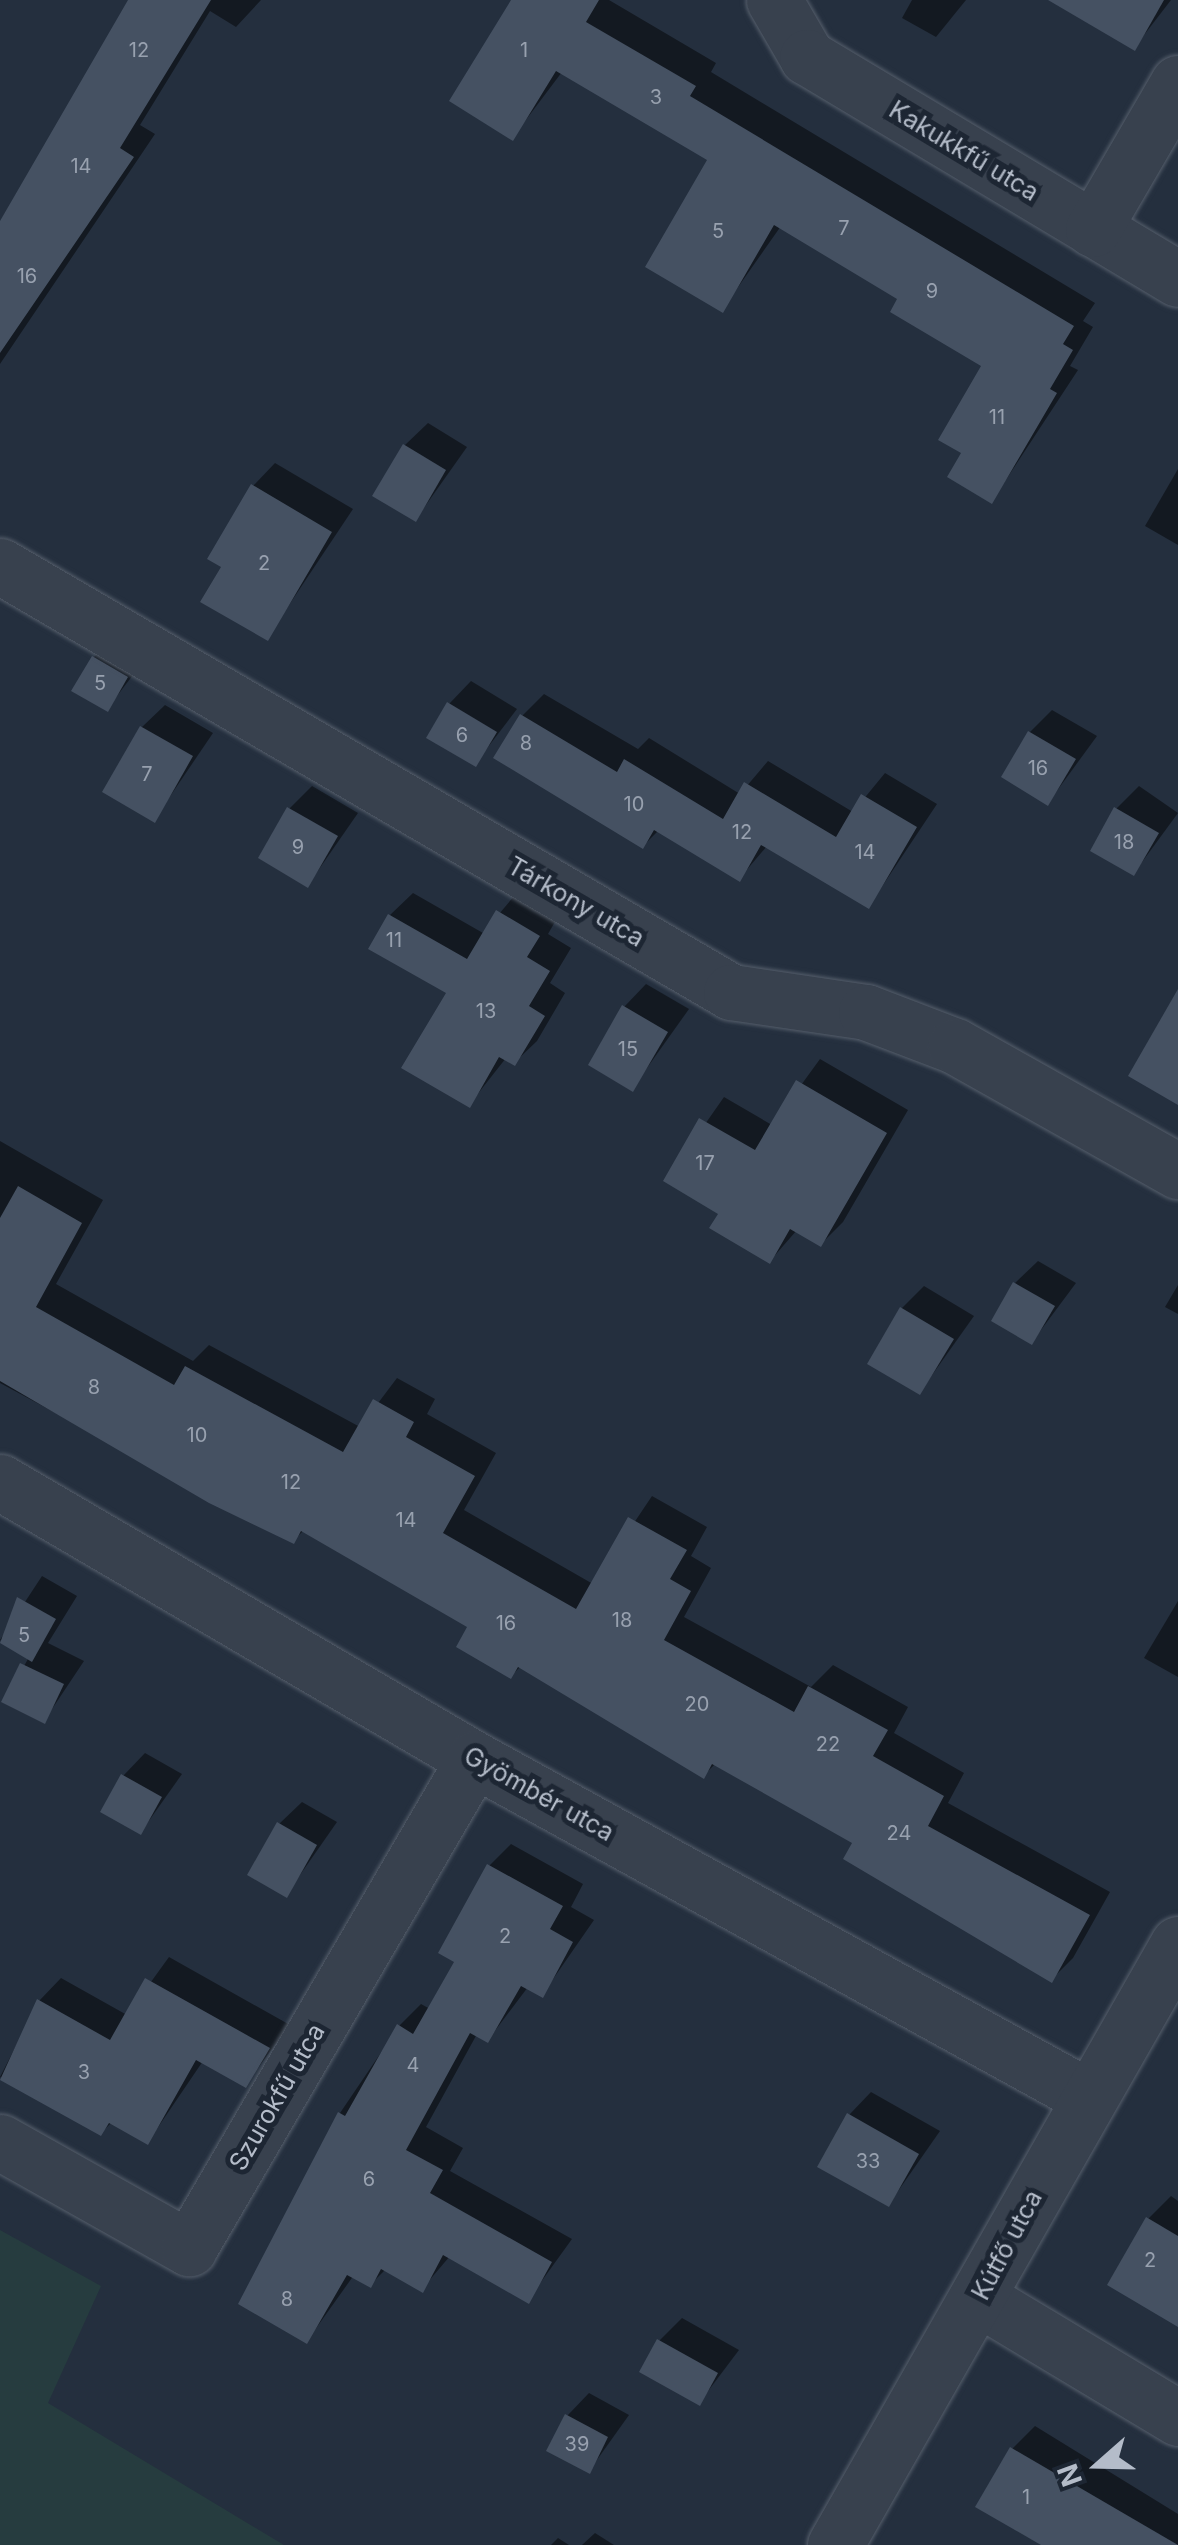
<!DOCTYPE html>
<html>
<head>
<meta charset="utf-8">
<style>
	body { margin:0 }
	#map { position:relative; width:1178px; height:2545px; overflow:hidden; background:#242f3e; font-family:Inter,sans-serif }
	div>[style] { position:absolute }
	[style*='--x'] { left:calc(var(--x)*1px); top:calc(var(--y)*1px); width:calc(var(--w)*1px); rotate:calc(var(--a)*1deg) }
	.green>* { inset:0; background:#263c3f }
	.shadow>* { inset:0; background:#0007 }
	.building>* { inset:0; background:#455162 }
	.roads { filter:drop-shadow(0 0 2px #565f6c) drop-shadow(0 0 2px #565f6c) }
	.minor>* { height:55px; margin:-27.5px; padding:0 27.5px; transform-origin:27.5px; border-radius:27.5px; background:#38414e }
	span { translate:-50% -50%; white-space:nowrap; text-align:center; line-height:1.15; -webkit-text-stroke:10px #1d2633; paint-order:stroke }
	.number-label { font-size:20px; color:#98a1af }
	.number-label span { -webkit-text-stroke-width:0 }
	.street-label { font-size:25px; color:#b4bcc9 }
	.north { position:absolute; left:1048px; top:2415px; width:100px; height:100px; -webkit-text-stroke:8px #1d2633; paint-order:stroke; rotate:250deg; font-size:28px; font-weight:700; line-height:40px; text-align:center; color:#b4bcc9 }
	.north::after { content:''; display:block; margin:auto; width:35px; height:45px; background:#b4bcc9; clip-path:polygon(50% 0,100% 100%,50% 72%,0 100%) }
</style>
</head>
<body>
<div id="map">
	<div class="green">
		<i style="clip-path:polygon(0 2230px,101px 2286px,48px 2403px,284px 2545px,0 2545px)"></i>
	</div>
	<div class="shadow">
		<i style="clip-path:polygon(131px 0,261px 0,236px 27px,210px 11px,140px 125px,155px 134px,0 364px,0 222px)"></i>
		<i style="clip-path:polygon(514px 0,609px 0,716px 63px,711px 72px,1095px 303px,1083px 321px,1093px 327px,1070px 366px,1078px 370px,992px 501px,964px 453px,985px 365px,901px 299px,781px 226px,722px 310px,711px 160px,562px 72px,513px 137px)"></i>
		<i style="clip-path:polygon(912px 0,966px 0,936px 37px,902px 18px)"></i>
		<i style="clip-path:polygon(1064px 0,1171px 0,1134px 48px)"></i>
		<i style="clip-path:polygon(428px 423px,467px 447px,416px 519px,405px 445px)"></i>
		<i style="clip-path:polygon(275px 463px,353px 509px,267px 638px,224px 567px,253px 486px)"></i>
		<i style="clip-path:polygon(1178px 469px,1178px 545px,1145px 526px)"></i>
		<i style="clip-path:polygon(116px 635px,149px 654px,107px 709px,94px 657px)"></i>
		<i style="clip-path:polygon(471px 681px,517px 709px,475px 764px,449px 704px)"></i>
		<i style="clip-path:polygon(544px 694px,638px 749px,649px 738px,740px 794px,768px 761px,853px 812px,885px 773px,937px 804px,869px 906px,767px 846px,739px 879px,659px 830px,643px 846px,522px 716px)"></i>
		<i style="clip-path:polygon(165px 705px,213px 733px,154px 820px,142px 727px)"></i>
		<i style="clip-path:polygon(1052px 710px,1097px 736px,1048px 803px,1030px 732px)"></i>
		<i style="clip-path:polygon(312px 786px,358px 813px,308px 885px,289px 809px)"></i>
		<i style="clip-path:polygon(1139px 786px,1178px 813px,1134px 873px,1116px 809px)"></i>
		<i style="clip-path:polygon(520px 889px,560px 913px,548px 934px,571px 948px,550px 983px,565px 993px,537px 1041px,514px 1063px,506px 1058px,469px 1105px,450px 993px,390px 915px,413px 893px,483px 933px)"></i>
		<i style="clip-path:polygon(646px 984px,689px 1009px,632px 1089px,624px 1007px)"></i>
		<i style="clip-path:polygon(820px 1059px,908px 1110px,843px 1222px,821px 1244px,797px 1230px,770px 1261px,721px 1213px,666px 1180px,724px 1097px,772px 1125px)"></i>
		<i style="clip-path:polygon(0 1141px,103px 1200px,56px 1284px,193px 1361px,209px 1345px,360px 1427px,397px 1378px,435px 1399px,427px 1414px,496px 1453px,464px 1510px,593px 1584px,652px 1496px,707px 1527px,691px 1556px,711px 1568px,684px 1617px,811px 1687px,833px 1665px,908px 1707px,894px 1733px,964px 1773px,948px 1803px,1110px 1892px,1073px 1958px,1051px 1980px,856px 1842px,716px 1763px,704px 1775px,521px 1666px,511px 1676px,471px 1626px,304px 1530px,293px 1541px,0 1383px)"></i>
		<i style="clip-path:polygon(1038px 1261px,1076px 1283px,1032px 1342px,1015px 1283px)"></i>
		<i style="clip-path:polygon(1178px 1285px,1178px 1314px,1165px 1307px)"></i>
		<i style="clip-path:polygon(924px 1286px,974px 1316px,920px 1392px,902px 1308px)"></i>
		<i style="clip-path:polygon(42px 1576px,77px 1596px,48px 1643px,84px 1661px,44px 1721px,5px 1701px,29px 1657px,0 1640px)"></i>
		<i style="clip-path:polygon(1178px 1601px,1178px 1677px,1144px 1658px)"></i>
		<i style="clip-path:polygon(145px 1753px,182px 1774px,141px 1832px,123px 1776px)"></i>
		<i style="clip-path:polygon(302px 1802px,337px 1822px,286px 1895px,279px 1824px)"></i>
		<i style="clip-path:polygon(511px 1844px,583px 1884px,571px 1907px,594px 1920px,542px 1995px,528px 1987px,488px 2040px,477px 2034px,426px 2127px,463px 2148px,450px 2171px,572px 2239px,528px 2300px,450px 2256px,422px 2289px,386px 2269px,370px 2285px,354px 2275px,307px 2341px,340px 2113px,399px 2026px,421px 2004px,430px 2009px,458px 1961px,489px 1866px)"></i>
		<i style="clip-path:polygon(169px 1957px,290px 2025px,246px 2084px,203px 2061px,148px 2142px,112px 2122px,101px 2133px,0 2077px,39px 2001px,61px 1978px,127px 2015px)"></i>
		<i style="clip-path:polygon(871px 2092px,940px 2131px,889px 2204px,849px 2115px)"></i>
		<i style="clip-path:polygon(1171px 2196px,1178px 2201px,1178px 2324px,1148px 2219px)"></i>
		<i style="clip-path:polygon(682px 2318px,739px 2350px,699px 2403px,659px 2341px)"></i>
		<i style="clip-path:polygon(589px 2393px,629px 2415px,589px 2471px,567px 2416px)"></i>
		<i style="clip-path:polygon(1035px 2426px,1178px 2514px,1178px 2545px,1044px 2545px,1012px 2449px)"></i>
		<i style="clip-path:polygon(595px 2533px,614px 2545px,582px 2545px)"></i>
		<i style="clip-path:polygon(558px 2538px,569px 2545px,551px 2545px)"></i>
	</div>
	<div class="building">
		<i style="clip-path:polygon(128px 0,211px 0,120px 148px,134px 157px,0 353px,0 221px)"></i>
		<i style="clip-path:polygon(511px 0,599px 0,586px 22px,696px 86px,690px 96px,1074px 326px,1063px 344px,1073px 350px,1050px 389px,1057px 393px,992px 504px,947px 477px,961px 453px,938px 440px,981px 366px,890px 312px,897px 299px,774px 225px,723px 313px,645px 267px,707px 160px,556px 71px,513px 141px,449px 101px)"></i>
		<i style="clip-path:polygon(1048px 0,1164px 0,1135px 51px)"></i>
		<i style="clip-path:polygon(403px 444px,446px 470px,416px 522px,372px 496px)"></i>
		<i style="clip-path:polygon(251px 484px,332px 532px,268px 641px,200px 602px,221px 567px,207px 559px)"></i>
		<i style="clip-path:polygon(92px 656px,128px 677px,108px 712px,71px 691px)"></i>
		<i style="clip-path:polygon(447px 702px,497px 732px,476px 767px,426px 738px)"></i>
		<i style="clip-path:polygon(520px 714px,617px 772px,624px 759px,723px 819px,744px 782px,836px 837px,861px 794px,917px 827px,869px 909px,761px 845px,740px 882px,654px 830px,643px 849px,493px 758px)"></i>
		<i style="clip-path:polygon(140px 726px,193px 756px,155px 823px,102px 792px)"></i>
		<i style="clip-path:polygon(1028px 731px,1076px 759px,1048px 806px,1001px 777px)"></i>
		<i style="clip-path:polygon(287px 807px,338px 836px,308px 888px,258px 858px)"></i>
		<i style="clip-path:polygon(1114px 807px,1159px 833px,1134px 876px,1090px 851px)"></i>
		<i style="clip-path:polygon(496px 910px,540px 936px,527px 957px,550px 971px,529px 1006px,545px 1016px,515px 1066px,499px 1057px,470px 1108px,401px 1068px,446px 993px,368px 949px,388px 914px,467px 959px)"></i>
		<i style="clip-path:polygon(1178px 989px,1178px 1105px,1128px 1076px)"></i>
		<i style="clip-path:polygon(622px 1005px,668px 1032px,633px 1092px,588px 1065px)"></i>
		<i style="clip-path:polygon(796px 1080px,887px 1133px,821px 1247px,790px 1229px,770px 1264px,709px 1228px,718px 1214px,663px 1181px,699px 1118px,755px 1150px)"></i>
		<i style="clip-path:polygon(18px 1186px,82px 1223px,36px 1307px,174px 1385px,185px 1366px,343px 1452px,373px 1399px,414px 1422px,406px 1437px,475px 1476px,443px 1533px,576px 1609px,628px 1517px,687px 1550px,670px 1579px,691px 1591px,664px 1640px,794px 1712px,808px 1686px,888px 1730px,873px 1756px,944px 1796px,928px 1826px,1090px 1915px,1052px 1983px,843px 1859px,852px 1843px,712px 1764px,704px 1779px,518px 1667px,511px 1679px,456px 1647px,467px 1627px,301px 1531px,294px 1544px,209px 1503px,0 1381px,0 1218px)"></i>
		<i style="clip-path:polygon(1013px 1282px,1055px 1306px,1032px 1345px,991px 1321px)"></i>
		<i style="clip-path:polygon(900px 1307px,954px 1339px,920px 1395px,867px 1364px)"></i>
		<i style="clip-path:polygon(17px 1597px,56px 1619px,32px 1662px,0 1643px)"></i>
		<i style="clip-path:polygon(20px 1663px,64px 1684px,45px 1724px,1px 1702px)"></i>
		<i style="clip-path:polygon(121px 1774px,162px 1797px,141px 1835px,100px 1812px)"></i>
		<i style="clip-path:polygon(277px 1822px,317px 1845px,287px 1898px,247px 1875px)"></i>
		<i style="clip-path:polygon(487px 1864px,563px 1906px,550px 1929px,573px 1942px,543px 1998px,521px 1986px,488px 2043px,470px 2033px,406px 2150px,443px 2170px,430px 2193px,552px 2262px,529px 2304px,443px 2255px,423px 2293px,381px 2269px,371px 2288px,347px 2275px,307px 2344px,238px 2304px,338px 2112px,345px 2116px,397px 2024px,413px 2034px,454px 1962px,438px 1953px)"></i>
		<i style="clip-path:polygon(145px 1978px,270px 2048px,246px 2088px,196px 2060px,148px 2145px,109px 2123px,101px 2136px,0 2080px,37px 1999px,110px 2040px)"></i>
		<i style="clip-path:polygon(847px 2113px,919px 2154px,889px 2207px,817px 2167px)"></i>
		<i style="clip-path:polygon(1146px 2217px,1178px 2236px,1178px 2327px,1107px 2285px)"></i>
		<i style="clip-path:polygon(657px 2339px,718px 2373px,700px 2406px,639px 2372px)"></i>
		<i style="clip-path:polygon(565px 2414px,608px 2437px,590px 2474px,546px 2451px)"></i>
		<i style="clip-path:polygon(1010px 2447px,1178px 2545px,1041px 2545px,975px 2507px)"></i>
	</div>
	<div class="roads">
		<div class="minor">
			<i style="--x:774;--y:0;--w:66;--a:59.9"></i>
			<i style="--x:807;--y:57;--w:432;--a:30.9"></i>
			<i style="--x:1093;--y:229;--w:169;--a:-59.8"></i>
			<i style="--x:0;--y:566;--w:846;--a:30.23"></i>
			<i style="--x:731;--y:992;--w:136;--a:8.4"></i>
			<i style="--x:866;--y:1012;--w:95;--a:20.9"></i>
			<i style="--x:955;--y:1046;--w:256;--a:29.3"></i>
			<i style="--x:0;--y:1482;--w:549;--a:30.3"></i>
			<i style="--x:474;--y:1759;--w:697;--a:28.81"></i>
			<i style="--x:0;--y:2142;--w:217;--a:29.3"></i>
			<i style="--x:189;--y:2248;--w:566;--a:-59.77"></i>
			<i style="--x:980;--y:2299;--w:231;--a:31"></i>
			<i style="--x:835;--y:2545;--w:692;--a:-60.29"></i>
		</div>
	</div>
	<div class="number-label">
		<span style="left:139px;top:50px">12</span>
		<span style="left:524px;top:50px">1</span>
		<span style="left:656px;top:97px">3</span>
		<span style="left:81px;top:166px">14</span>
		<span style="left:844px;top:228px">7</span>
		<span style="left:718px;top:231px">5</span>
		<span style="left:27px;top:276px">16</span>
		<span style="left:932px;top:291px">9</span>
		<span style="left:997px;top:417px">11</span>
		<span style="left:264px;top:563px">2</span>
		<span style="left:100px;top:683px">5</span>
		<span style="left:462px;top:735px">6</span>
		<span style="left:526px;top:743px">8</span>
		<span style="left:1038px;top:768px">16</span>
		<span style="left:147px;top:774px">7</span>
		<span style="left:634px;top:804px">10</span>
		<span style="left:742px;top:832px">12</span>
		<span style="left:1124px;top:842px">18</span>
		<span style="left:298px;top:847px">9</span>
		<span style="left:865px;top:852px">14</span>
		<span style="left:394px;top:940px">11</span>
		<span style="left:486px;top:1011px">13</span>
		<span style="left:628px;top:1049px">15</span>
		<span style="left:705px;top:1163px">17</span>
		<span style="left:94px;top:1387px">8</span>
		<span style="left:197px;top:1435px">10</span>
		<span style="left:291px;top:1482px">12</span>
		<span style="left:406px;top:1520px">14</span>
		<span style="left:622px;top:1620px">18</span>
		<span style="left:506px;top:1623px">16</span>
		<span style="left:24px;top:1635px">5</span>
		<span style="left:697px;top:1704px">20</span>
		<span style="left:828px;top:1744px">22</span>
		<span style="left:899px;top:1833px">24</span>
		<span style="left:505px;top:1936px">2</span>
		<span style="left:413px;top:2065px">4</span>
		<span style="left:84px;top:2072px">3</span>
		<span style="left:868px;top:2161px">33</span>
		<span style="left:369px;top:2179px">6</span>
		<span style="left:1150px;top:2260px">2</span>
		<span style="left:287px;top:2299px">8</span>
		<span style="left:577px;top:2444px">39</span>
		<span style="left:1026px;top:2497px">1</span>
	</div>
	<div class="street-label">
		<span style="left:964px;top:151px;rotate:31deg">Kakukkfű utca</span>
		<span style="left:576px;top:902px;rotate:30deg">Tárkony utca</span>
		<span style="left:539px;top:1794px;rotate:29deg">Gyömbér utca</span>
		<span style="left:277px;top:2097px;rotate:-60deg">Szurokfű utca</span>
		<span style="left:1007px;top:2245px;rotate:-62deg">Kútfő utca</span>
	</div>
	<div class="north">N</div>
</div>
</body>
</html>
